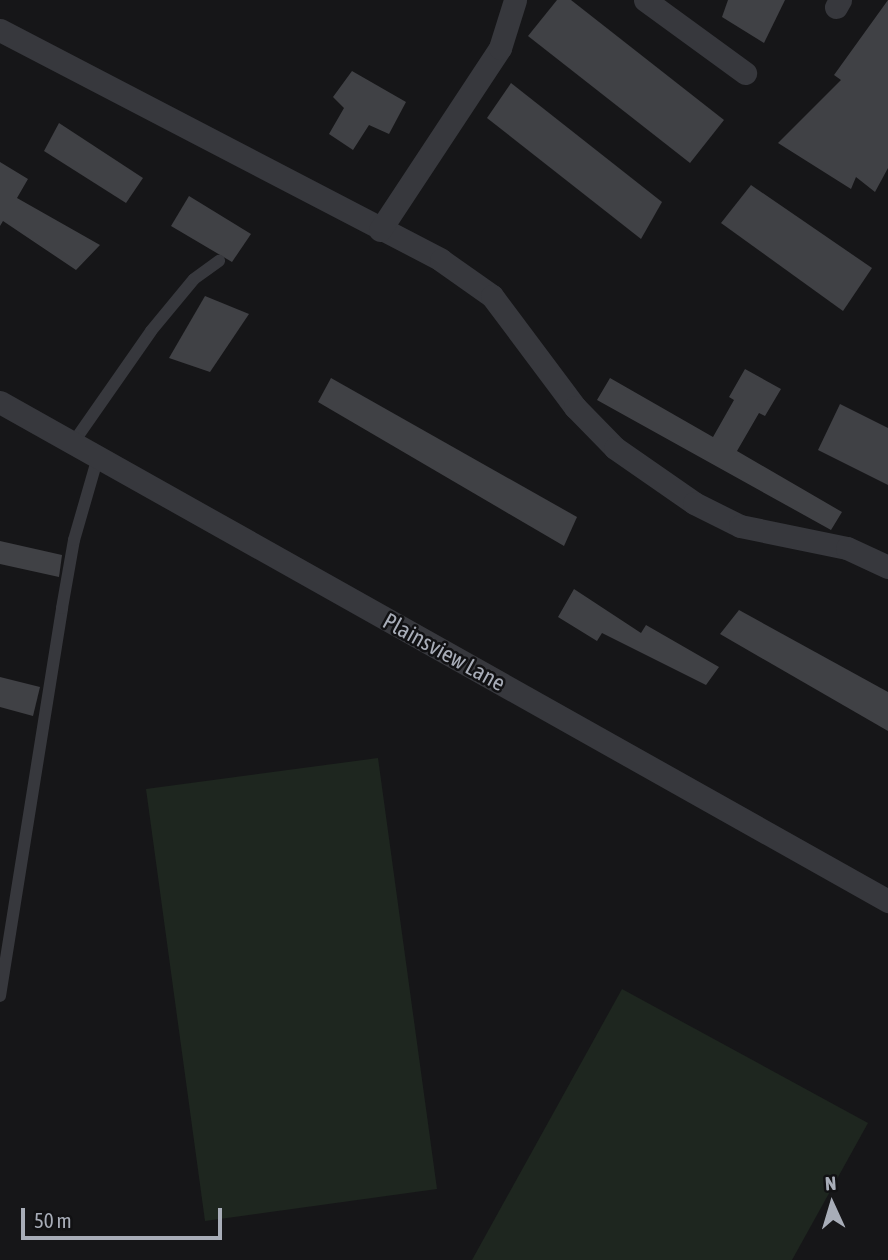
<!DOCTYPE html>
<html>
<head>
<meta charset="utf-8">
<style>
	body { margin:0 }
	#map { position:relative; width:888px; height:1260px; overflow:hidden; background:#161618; font-family:"Asap Condensed",sans-serif }
	div>[style] { position:absolute }
	[style*='--x'] { left:calc(var(--x)*1px); top:calc(var(--y)*1px); width:calc(var(--w)*1px); rotate:calc(var(--a)*1deg) }
	.green>* { inset:0; background:#1e261f }
	.building>* { inset:0; background:#404145 }
	.service>* { height:12px; margin:-6px; padding:0 6px; transform-origin:6px; border-radius:6px; background:#37383d }
	.minor>* { height:23px; margin:-11.5px; padding:0 11.5px; transform-origin:11.5px; border-radius:11.5px; background:#37383d }
	span { translate:-50% -50%; white-space:nowrap; text-align:center; line-height:1.15; -webkit-text-stroke:5px #111113; paint-order:stroke }
	.street-label { font-size:23px; color:#a8adb8 }
	.north { position:absolute; left:797px; top:1169px; width:70px; height:70px; -webkit-text-stroke:5px #111113; paint-order:stroke; rotate:356deg; font-size:19px; font-weight:700; line-height:28px; text-align:center; color:#a8adb8 }
	.north::after { content:''; display:block; margin:auto; width:24px; height:32px; background:#a8adb8; clip-path:polygon(50% 0,100% 100%,50% 72%,0 100%) }
	.scale { position:absolute; left:21px; top:1208px; width:201px; height:32px; box-sizing:border-box; border:4px solid #a8adb8; border-top:0; padding-left:9px; font-size:21px; line-height:24px; white-space:nowrap; color:#a8adb8; -webkit-text-stroke:5px #111113; paint-order:stroke }
</style>
</head>
<body>
<div id="map">
	<div class="green">
		<i style="clip-path:polygon(378px 758px,437px 1189px,205px 1221px,146px 789px)"></i>
		<i style="clip-path:polygon(622px 989px,868px 1123px,792px 1260px,472px 1260px)"></i>
	</div>
	<div class="building">
		<i style="clip-path:polygon(557px 0,571px 0,724px 120px,690px 163px,528px 36px)"></i>
		<i style="clip-path:polygon(728px 0,785px 0,764px 43px,722px 17px)"></i>
		<i style="clip-path:polygon(888px 0,888px 168px,875px 192px,856px 177px,851px 189px,778px 143px,841px 80px,834px 75px)"></i>
		<i style="clip-path:polygon(352px 71px,406px 102px,389px 134px,369px 125px,353px 150px,329px 134px,344px 108px,333px 97px)"></i>
		<i style="clip-path:polygon(511px 83px,662px 202px,641px 239px,487px 118px)"></i>
		<i style="clip-path:polygon(59px 123px,143px 178px,126px 203px,44px 151px)"></i>
		<i style="clip-path:polygon(0 162px,28px 179px,17px 198px,100px 245px,76px 270px,3px 221px,0 226px)"></i>
		<i style="clip-path:polygon(751px 185px,872px 268px,843px 311px,721px 223px)"></i>
		<i style="clip-path:polygon(189px 196px,251px 234px,232px 262px,171px 226px)"></i>
		<i style="clip-path:polygon(205px 296px,249px 314px,210px 372px,169px 358px)"></i>
		<i style="clip-path:polygon(745px 369px,781px 389px,765px 416px,759px 413px,737px 451px,842px 512px,831px 530px,597px 400px,610px 378px,713px 437px,734px 400px,729px 397px)"></i>
		<i style="clip-path:polygon(331px 378px,577px 517px,564px 546px,318px 402px)"></i>
		<i style="clip-path:polygon(840px 404px,888px 428px,888px 485px,818px 450px)"></i>
		<i style="clip-path:polygon(0 541px,62px 555px,59px 577px,0 564px)"></i>
		<i style="clip-path:polygon(574px 589px,641px 633px,646px 625px,719px 667px,706px 685px,602px 633px,597px 641px,558px 617px)"></i>
		<i style="clip-path:polygon(739px 610px,888px 692px,888px 731px,720px 634px)"></i>
		<i style="clip-path:polygon(0 677px,40px 687px,33px 716px,0 707px)"></i>
	</div>
	<div class="service">
		<i style="--x:73;--y:443;--w:136;--a:-55.1"></i>
		<i style="--x:151;--y:331;--w:67;--a:-50.4"></i>
		<i style="--x:194;--y:279;--w:31;--a:-36"></i>
		<i style="--x:0;--y:996;--w:393;--a:-80.9"></i>
		<i style="--x:62;--y:608;--w:69;--a:-80"></i>
		<i style="--x:74;--y:540;--w:86;--a:-73.9"></i>
	</div>
	<div class="minor">
		<i style="--x:645;--y:0;--w:124;--a:36.1"></i>
		<i style="--x:836;--y:7;--w:8;--a:-60"></i>
		<i style="--x:0;--y:30;--w:497;--a:27.5"></i>
		<i style="--x:441;--y:260;--w:62;--a:35.2"></i>
		<i style="--x:492;--y:296;--w:139;--a:53.2"></i>
		<i style="--x:575;--y:407;--w:57;--a:45.7"></i>
		<i style="--x:615;--y:448;--w:96;--a:34.8"></i>
		<i style="--x:694;--y:503;--w:51;--a:26.6"></i>
		<i style="--x:740;--y:526;--w:109;--a:11.6"></i>
		<i style="--x:847;--y:548;--w:45;--a:24.9"></i>
		<i style="--x:380;--y:230;--w:218;--a:-56.6"></i>
		<i style="--x:500;--y:48;--w:50;--a:-72.6"></i>
		<i style="--x:0;--y:402;--w:1019;--a:29.33"></i>
	</div>
	<div class="street-label">
		<span style="left:444px;top:652px;rotate:29deg">Plainsview Lane</span>
	</div>
	<div class="north">N</div>
	<div class="scale">50 m</div>
</div>
</body>
</html>
